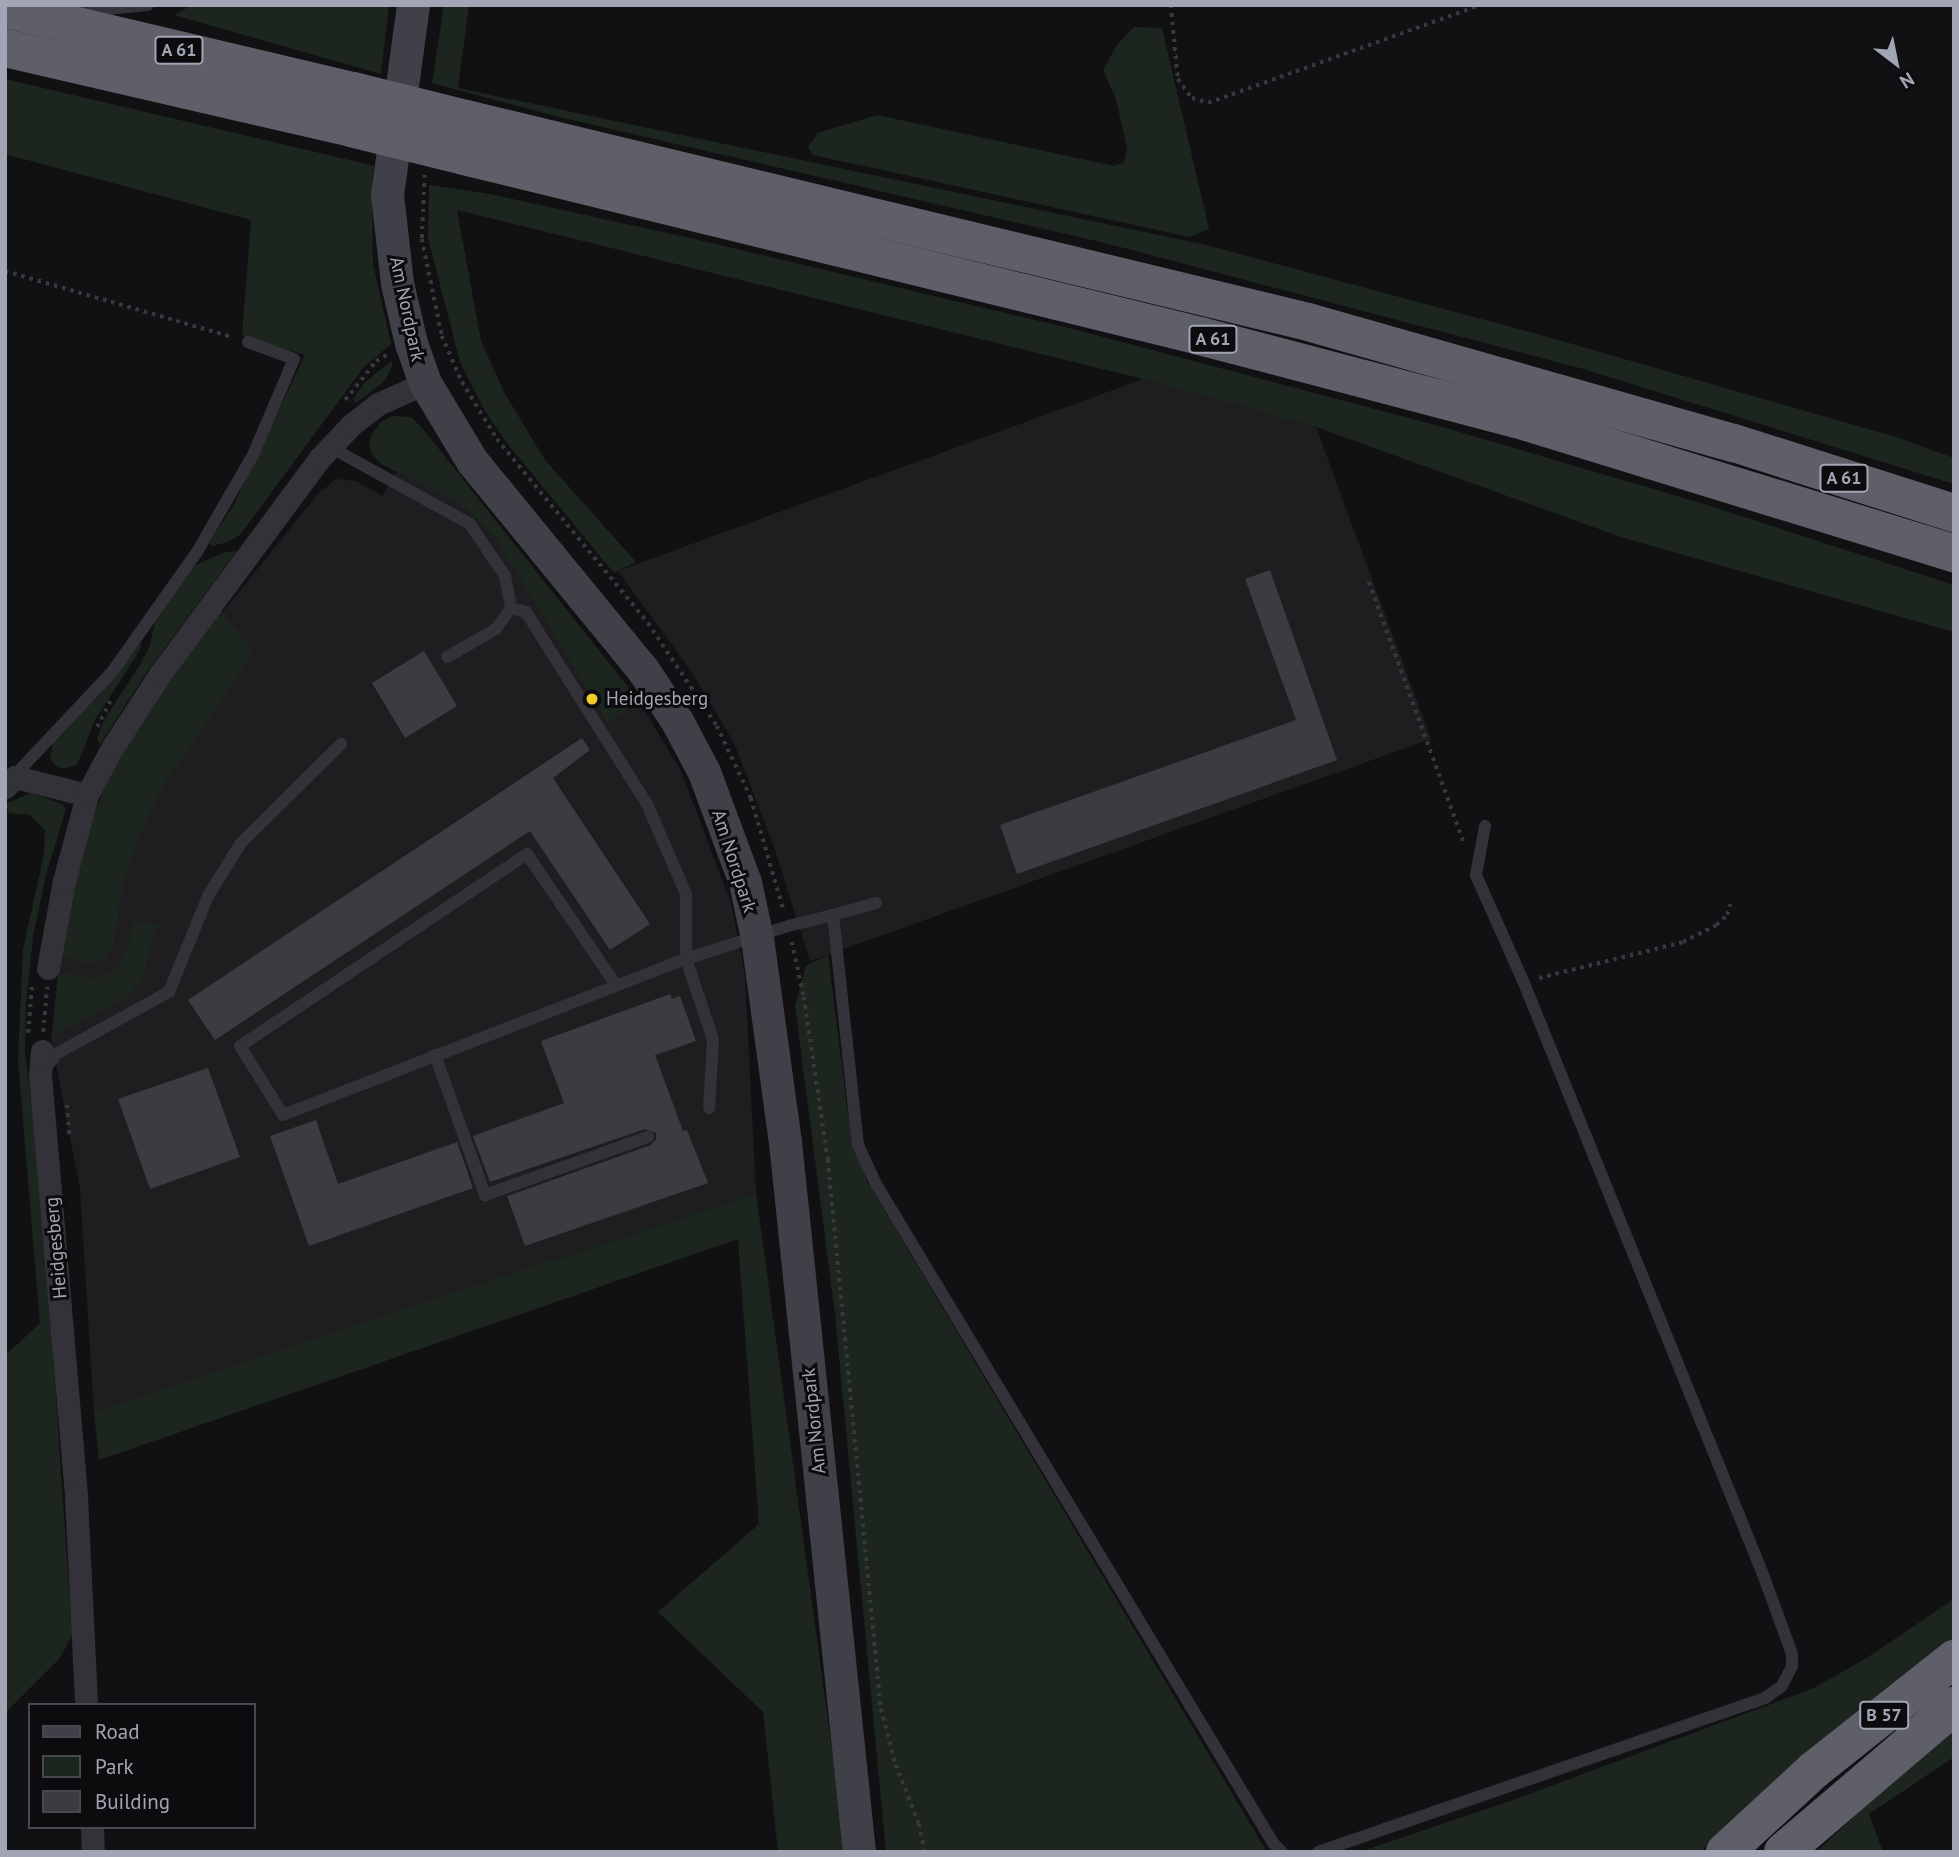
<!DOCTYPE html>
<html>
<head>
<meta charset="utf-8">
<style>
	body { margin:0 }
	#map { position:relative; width:1959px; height:1857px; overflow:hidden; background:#111113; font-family:"PT Sans",sans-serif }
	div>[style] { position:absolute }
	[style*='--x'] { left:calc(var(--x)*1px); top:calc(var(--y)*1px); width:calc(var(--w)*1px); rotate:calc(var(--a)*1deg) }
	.built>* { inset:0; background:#1e1d20 }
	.green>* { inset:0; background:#1d251f }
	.building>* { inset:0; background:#3b3b40 }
	.path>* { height:3.5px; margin-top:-1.75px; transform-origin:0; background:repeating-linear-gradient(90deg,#38393f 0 3.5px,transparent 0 8.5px) }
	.lane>* { height:12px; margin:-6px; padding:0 6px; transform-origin:6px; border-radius:6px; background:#323238 }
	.street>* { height:23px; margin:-11.5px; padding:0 11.5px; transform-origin:11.5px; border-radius:11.5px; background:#323238 }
	.secondary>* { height:33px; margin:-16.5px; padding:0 16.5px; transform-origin:16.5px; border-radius:16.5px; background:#404148 }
	.highway>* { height:38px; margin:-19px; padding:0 19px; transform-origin:19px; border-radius:19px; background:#5e5f69 }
	.highway-bridge>* { height:38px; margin:-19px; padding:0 19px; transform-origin:19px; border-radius:19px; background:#5e5f69 }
	.dots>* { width:19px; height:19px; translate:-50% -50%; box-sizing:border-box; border:4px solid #0c0c0e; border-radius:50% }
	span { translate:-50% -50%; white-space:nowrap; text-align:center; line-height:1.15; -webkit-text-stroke:6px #0c0c0e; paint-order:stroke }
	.shield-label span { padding:2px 5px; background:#0c0c0e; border:2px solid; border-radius:5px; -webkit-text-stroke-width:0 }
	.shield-label { font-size:18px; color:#a2a5b3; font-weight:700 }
	.street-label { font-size:19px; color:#a2a5b3 }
	.poi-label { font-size:19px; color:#a2a5b3 }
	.left { translate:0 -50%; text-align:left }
	.frame { position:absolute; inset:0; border:7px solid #a2a5b3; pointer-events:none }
	.legend { position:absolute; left:28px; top:1703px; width:228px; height:126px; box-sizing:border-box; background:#0c0c0e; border:2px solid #484950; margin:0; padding:9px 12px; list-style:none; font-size:21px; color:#a2a5b3 }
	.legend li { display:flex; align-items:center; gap:14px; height:35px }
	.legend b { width:35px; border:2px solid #484950 }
	.north { position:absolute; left:1861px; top:28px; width:70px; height:70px; -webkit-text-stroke:5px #0c0c0e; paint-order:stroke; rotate:148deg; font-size:19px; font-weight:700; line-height:28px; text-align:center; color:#a2a5b3 }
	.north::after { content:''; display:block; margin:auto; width:24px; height:32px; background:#a2a5b3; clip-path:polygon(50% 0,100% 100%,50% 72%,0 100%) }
</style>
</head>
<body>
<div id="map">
	<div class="built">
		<i style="clip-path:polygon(1143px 379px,1316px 427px,1431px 739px,810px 961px,775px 850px,734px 743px,691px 671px,618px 571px)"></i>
		<i style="clip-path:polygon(423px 429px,639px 701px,681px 771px,731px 903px,745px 976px,756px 1193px,94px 1412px,80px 1189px,51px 1038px,60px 955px,103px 791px,168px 680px,318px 494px,336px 479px,356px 481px,382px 496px)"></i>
	</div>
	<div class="green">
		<i style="clip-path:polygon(192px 5px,389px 5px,381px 74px,174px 15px)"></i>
		<i style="clip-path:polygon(444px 5px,469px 5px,458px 88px,1206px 245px,1548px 337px,1896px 437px,1954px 458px,1954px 484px,1580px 368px,1105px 243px,559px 117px,432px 83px)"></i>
		<i style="clip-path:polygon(1134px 27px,1162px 28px,1209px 229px,1190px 237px,813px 155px,808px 147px,818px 133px,877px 115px,1114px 166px,1124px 163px,1127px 149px,1116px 99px,1103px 70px,1116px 46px)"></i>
		<i style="clip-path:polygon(5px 79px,375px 166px,372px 181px,373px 264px,391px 344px,364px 367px,240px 535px,228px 542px,212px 546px,209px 543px,232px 508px,305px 355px,242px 336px,251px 220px,5px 154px)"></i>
		<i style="clip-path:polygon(429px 185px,485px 193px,690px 238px,1073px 329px,1439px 426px,1704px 504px,1954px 585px,1954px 632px,1624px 538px,1316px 427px,1143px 379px,457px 210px,481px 341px,504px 392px,545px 460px,636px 562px,614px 573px,506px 442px,485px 411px,460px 362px,428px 238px)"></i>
		<i style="clip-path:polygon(391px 361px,393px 365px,385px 381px,356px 403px,353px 399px,364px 383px)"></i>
		<i style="clip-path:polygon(392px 416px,411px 417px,423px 429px,639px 701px,608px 723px,496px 538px,462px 504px,383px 465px,374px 457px,369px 447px,371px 435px,381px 422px)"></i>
		<i style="clip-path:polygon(237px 551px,147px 672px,100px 744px,97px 739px,104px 720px,141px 663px,150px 645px,155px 622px,187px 574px,196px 565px,225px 552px)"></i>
		<i style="clip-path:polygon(221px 611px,250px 647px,249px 660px,162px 787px,136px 844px,122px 889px,113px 947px,104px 961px,85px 962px,60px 955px,81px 849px,103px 791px,129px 741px,168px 680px)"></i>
		<i style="clip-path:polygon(141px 642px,140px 650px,95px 720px,77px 765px,64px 769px,57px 767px,50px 759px,54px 737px)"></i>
		<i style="clip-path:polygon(31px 793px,62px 804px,66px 809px,46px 875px,33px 937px,26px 1004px,25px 1054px,41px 1174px,72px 1636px,60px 1658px,5px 1713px,5px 1356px,40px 1323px,18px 1060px,23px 949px,44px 854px,45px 830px,30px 815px,9px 813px,5px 804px)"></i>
		<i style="clip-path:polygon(133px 921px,157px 925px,142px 980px,125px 999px,66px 1029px,53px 1039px,58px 973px,98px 978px,115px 970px,127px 950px)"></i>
		<i style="clip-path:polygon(828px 955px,847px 1107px,867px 1181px,1267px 1852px,886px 1852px,835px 1314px,795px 1006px,806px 966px)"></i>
		<i style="clip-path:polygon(756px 1193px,846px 1852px,778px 1852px,763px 1712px,658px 1612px,759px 1524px,738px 1239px,99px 1460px,94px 1412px)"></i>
		<i style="clip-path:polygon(1954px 1599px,1954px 1637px,1700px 1852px,1359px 1852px,1513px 1800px,1814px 1688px,1868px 1657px)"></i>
		<i style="clip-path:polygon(1954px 1724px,1954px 1757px,1869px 1814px,1883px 1852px,1816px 1852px)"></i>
	</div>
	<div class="building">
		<i style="clip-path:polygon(1270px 570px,1337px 760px,1017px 874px,1000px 825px,1296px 720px,1245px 579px)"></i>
		<i style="clip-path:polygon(424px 651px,457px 706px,405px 738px,372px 683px)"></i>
		<i style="clip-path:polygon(582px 738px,590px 750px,553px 778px,650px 924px,610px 950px,530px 831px,215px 1040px,188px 1000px)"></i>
		<i style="clip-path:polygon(670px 994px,672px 999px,680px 996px,696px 1041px,655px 1055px,683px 1131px,687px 1130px,708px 1183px,525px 1246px,507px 1196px,651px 1145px,656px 1139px,656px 1133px,645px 1129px,490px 1182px,473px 1136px,564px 1103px,541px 1041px)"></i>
		<i style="clip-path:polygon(208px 1068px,240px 1157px,150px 1189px,118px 1099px)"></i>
		<i style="clip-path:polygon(316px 1120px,338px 1184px,457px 1142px,473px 1188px,309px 1246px,270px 1136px)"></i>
	</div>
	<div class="path">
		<i style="--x:1171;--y:5;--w:74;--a:84.6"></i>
		<i style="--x:1178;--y:79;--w:24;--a:54"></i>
		<i style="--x:1192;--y:98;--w:17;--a:17"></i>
		<i style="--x:1208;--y:103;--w:289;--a:-19.8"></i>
		<i style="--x:425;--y:175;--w:64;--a:92.7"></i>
		<i style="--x:422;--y:239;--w:99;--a:78.3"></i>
		<i style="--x:442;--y:336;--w:50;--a:66.5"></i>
		<i style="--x:462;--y:382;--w:67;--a:58.4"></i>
		<i style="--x:497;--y:439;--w:238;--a:50.6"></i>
		<i style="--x:648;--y:623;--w:124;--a:56.2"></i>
		<i style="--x:717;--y:726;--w:80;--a:64.7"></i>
		<i style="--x:751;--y:798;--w:118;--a:73.7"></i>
		<i style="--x:5;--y:271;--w:236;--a:16.2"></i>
		<i style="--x:345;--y:400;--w:50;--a:-51.5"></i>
		<i style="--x:376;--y:361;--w:13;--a:-29"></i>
		<i style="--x:1369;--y:582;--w:278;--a:70"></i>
		<i style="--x:97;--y:727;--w:30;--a:-63"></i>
		<i style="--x:792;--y:942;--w:56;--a:77.7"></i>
		<i style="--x:804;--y:997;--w:165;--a:81.6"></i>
		<i style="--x:828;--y:1160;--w:552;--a:84.49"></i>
		<i style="--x:881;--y:1709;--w:58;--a:75"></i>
		<i style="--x:896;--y:1765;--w:63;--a:68.7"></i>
		<i style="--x:919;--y:1824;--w:29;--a:78"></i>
		<i style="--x:1539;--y:978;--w:148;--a:-14"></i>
		<i style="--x:1683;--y:942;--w:37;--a:-27"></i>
		<i style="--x:1716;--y:925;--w:15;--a:-42"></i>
		<i style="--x:1727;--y:915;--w:11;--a:-75"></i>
		<i style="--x:43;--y:1032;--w:45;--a:-84.9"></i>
		<i style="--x:28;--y:1033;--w:51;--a:-85.5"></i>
		<i style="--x:67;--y:1105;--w:34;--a:85"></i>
	</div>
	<div class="lane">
		<i style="--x:68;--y:6;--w:38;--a:5"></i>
		<i style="--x:106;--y:9;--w:42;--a:-5.4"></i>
		<i style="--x:330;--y:447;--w:160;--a:28.8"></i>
		<i style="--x:470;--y:524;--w:63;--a:56.1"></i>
		<i style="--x:505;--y:576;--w:33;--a:79"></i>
		<i style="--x:511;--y:608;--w:26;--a:126"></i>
		<i style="--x:496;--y:629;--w:56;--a:150.3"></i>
		<i style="--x:511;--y:608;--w:16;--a:15"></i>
		<i style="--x:526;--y:612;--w:227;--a:57.8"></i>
		<i style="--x:647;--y:804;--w:98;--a:66.6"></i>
		<i style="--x:686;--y:894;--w:65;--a:90"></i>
		<i style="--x:686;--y:959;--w:84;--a:71.4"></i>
		<i style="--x:713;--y:1039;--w:69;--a:93.3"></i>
		<i style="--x:14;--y:776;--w:143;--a:-46.7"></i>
		<i style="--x:112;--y:672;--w:147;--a:-54.7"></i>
		<i style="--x:197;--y:552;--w:112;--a:-60"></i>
		<i style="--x:253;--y:455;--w:104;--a:-66.9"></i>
		<i style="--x:294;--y:359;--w:49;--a:-159.7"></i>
		<i style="--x:833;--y:915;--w:45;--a:-15.6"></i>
		<i style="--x:616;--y:985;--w:158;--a:-124.2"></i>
		<i style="--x:527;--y:854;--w:345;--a:146.2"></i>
		<i style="--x:240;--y:1046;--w:81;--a:58.1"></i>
		<i style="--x:283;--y:1115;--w:432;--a:-21.2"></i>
		<i style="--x:686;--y:959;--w:107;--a:-17.9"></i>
		<i style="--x:788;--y:926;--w:46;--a:-13.7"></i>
		<i style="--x:833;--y:915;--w:231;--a:83.8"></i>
		<i style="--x:858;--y:1145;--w:43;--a:65.2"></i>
		<i style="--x:876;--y:1184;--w:769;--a:58.93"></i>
		<i style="--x:1273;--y:1843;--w:13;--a:45"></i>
		<i style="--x:435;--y:1055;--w:149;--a:70.3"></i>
		<i style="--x:485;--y:1195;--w:173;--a:-19.6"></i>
		<i style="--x:43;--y:1072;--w:22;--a:-54"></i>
		<i style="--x:56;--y:1054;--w:129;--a:-28.8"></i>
		<i style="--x:169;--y:992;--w:104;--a:-67.9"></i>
		<i style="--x:208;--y:896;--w:62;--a:-58.1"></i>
		<i style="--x:241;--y:843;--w:141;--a:-44.7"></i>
		<i style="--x:1318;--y:1852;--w:473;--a:-19"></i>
		<i style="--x:1765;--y:1698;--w:21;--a:-35"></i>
		<i style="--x:1782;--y:1686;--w:22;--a:-63"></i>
		<i style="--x:1792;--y:1666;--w:12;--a:-90"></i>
		<i style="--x:1792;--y:1654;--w:82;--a:-110"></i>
		<i style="--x:1764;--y:1577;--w:641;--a:-112"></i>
		<i style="--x:1524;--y:983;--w:118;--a:-114"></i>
		<i style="--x:1476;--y:875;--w:50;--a:-79.6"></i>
	</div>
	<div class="street">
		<i style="--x:5;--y:787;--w:14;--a:-45"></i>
		<i style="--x:15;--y:777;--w:74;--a:14"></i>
		<i style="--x:48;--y:968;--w:88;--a:-79.6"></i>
		<i style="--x:64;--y:881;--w:89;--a:-75"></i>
		<i style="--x:87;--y:795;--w:53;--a:-62"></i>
		<i style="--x:112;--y:748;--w:88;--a:-57"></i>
		<i style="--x:160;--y:674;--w:267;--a:-53.5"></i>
		<i style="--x:319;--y:459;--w:47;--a:-46.7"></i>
		<i style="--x:351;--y:425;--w:34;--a:-38"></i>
		<i style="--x:378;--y:404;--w:51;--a:-24.1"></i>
		<i style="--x:42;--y:1051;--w:24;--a:95"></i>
		<i style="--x:40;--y:1075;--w:424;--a:85.1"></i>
		<i style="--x:76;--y:1497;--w:208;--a:87.2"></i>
		<i style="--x:92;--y:1827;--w:25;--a:88"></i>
	</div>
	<div class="secondary">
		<i style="--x:413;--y:5;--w:191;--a:97.8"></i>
		<i style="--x:387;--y:194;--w:90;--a:83.6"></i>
		<i style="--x:397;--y:283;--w:62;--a:76.9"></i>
		<i style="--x:411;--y:343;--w:42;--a:70.7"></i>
		<i style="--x:425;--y:383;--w:91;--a:58.9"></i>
		<i style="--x:472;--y:461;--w:270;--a:50.7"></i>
		<i style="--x:643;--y:670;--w:61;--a:56.3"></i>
		<i style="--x:677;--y:721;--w:58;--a:62.1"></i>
		<i style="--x:704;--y:772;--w:117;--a:69.6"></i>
		<i style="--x:745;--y:882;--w:57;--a:77.9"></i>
		<i style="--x:757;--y:938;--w:206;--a:82.2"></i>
		<i style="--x:785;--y:1142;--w:714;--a:84.05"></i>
	</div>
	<div class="highway">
		<i style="--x:5;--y:9;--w:358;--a:13.3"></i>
		<i style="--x:5;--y:48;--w:355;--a:13"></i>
		<i style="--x:466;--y:119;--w:866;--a:13.55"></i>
		<i style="--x:1308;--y:322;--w:443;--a:15.9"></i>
		<i style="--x:1734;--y:443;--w:231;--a:17.7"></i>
		<i style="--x:464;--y:156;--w:758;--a:13.74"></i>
		<i style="--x:1200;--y:336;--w:338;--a:14.7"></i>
		<i style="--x:1527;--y:422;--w:447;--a:17.1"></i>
		<i style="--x:1725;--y:1852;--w:121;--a:-42.7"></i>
		<i style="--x:1814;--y:1770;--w:179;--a:-38.4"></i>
		<i style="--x:1783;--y:1852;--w:225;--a:-40.5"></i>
	</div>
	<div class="highway-bridge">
		<i style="--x:353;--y:91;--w:116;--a:13.9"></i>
		<i style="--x:351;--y:128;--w:116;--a:13.9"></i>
	</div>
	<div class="dots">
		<i style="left:592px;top:699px;background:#f0cb2c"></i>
	</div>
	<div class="shield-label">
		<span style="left:179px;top:50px">A 61</span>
		<span style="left:1213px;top:339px">A 61</span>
		<span style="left:1844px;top:478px">A 61</span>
		<span style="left:1884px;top:1715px">B 57</span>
	</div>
	<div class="street-label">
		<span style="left:407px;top:309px;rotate:78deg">Am Nordpark</span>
		<span style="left:734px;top:861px;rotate:72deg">Am Nordpark</span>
		<span style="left:56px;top:1248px;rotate:-95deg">Heidgesberg</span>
		<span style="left:814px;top:1421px;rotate:-96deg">Am Nordpark</span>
	</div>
	<div class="poi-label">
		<span class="left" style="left:606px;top:699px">Heidgesberg</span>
	</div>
	<div class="frame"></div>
	<ul class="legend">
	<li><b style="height:9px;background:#404148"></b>Road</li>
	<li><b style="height:19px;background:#1d251f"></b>Park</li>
	<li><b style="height:19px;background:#3b3b40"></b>Building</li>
	</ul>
	<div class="north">N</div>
</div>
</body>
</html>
